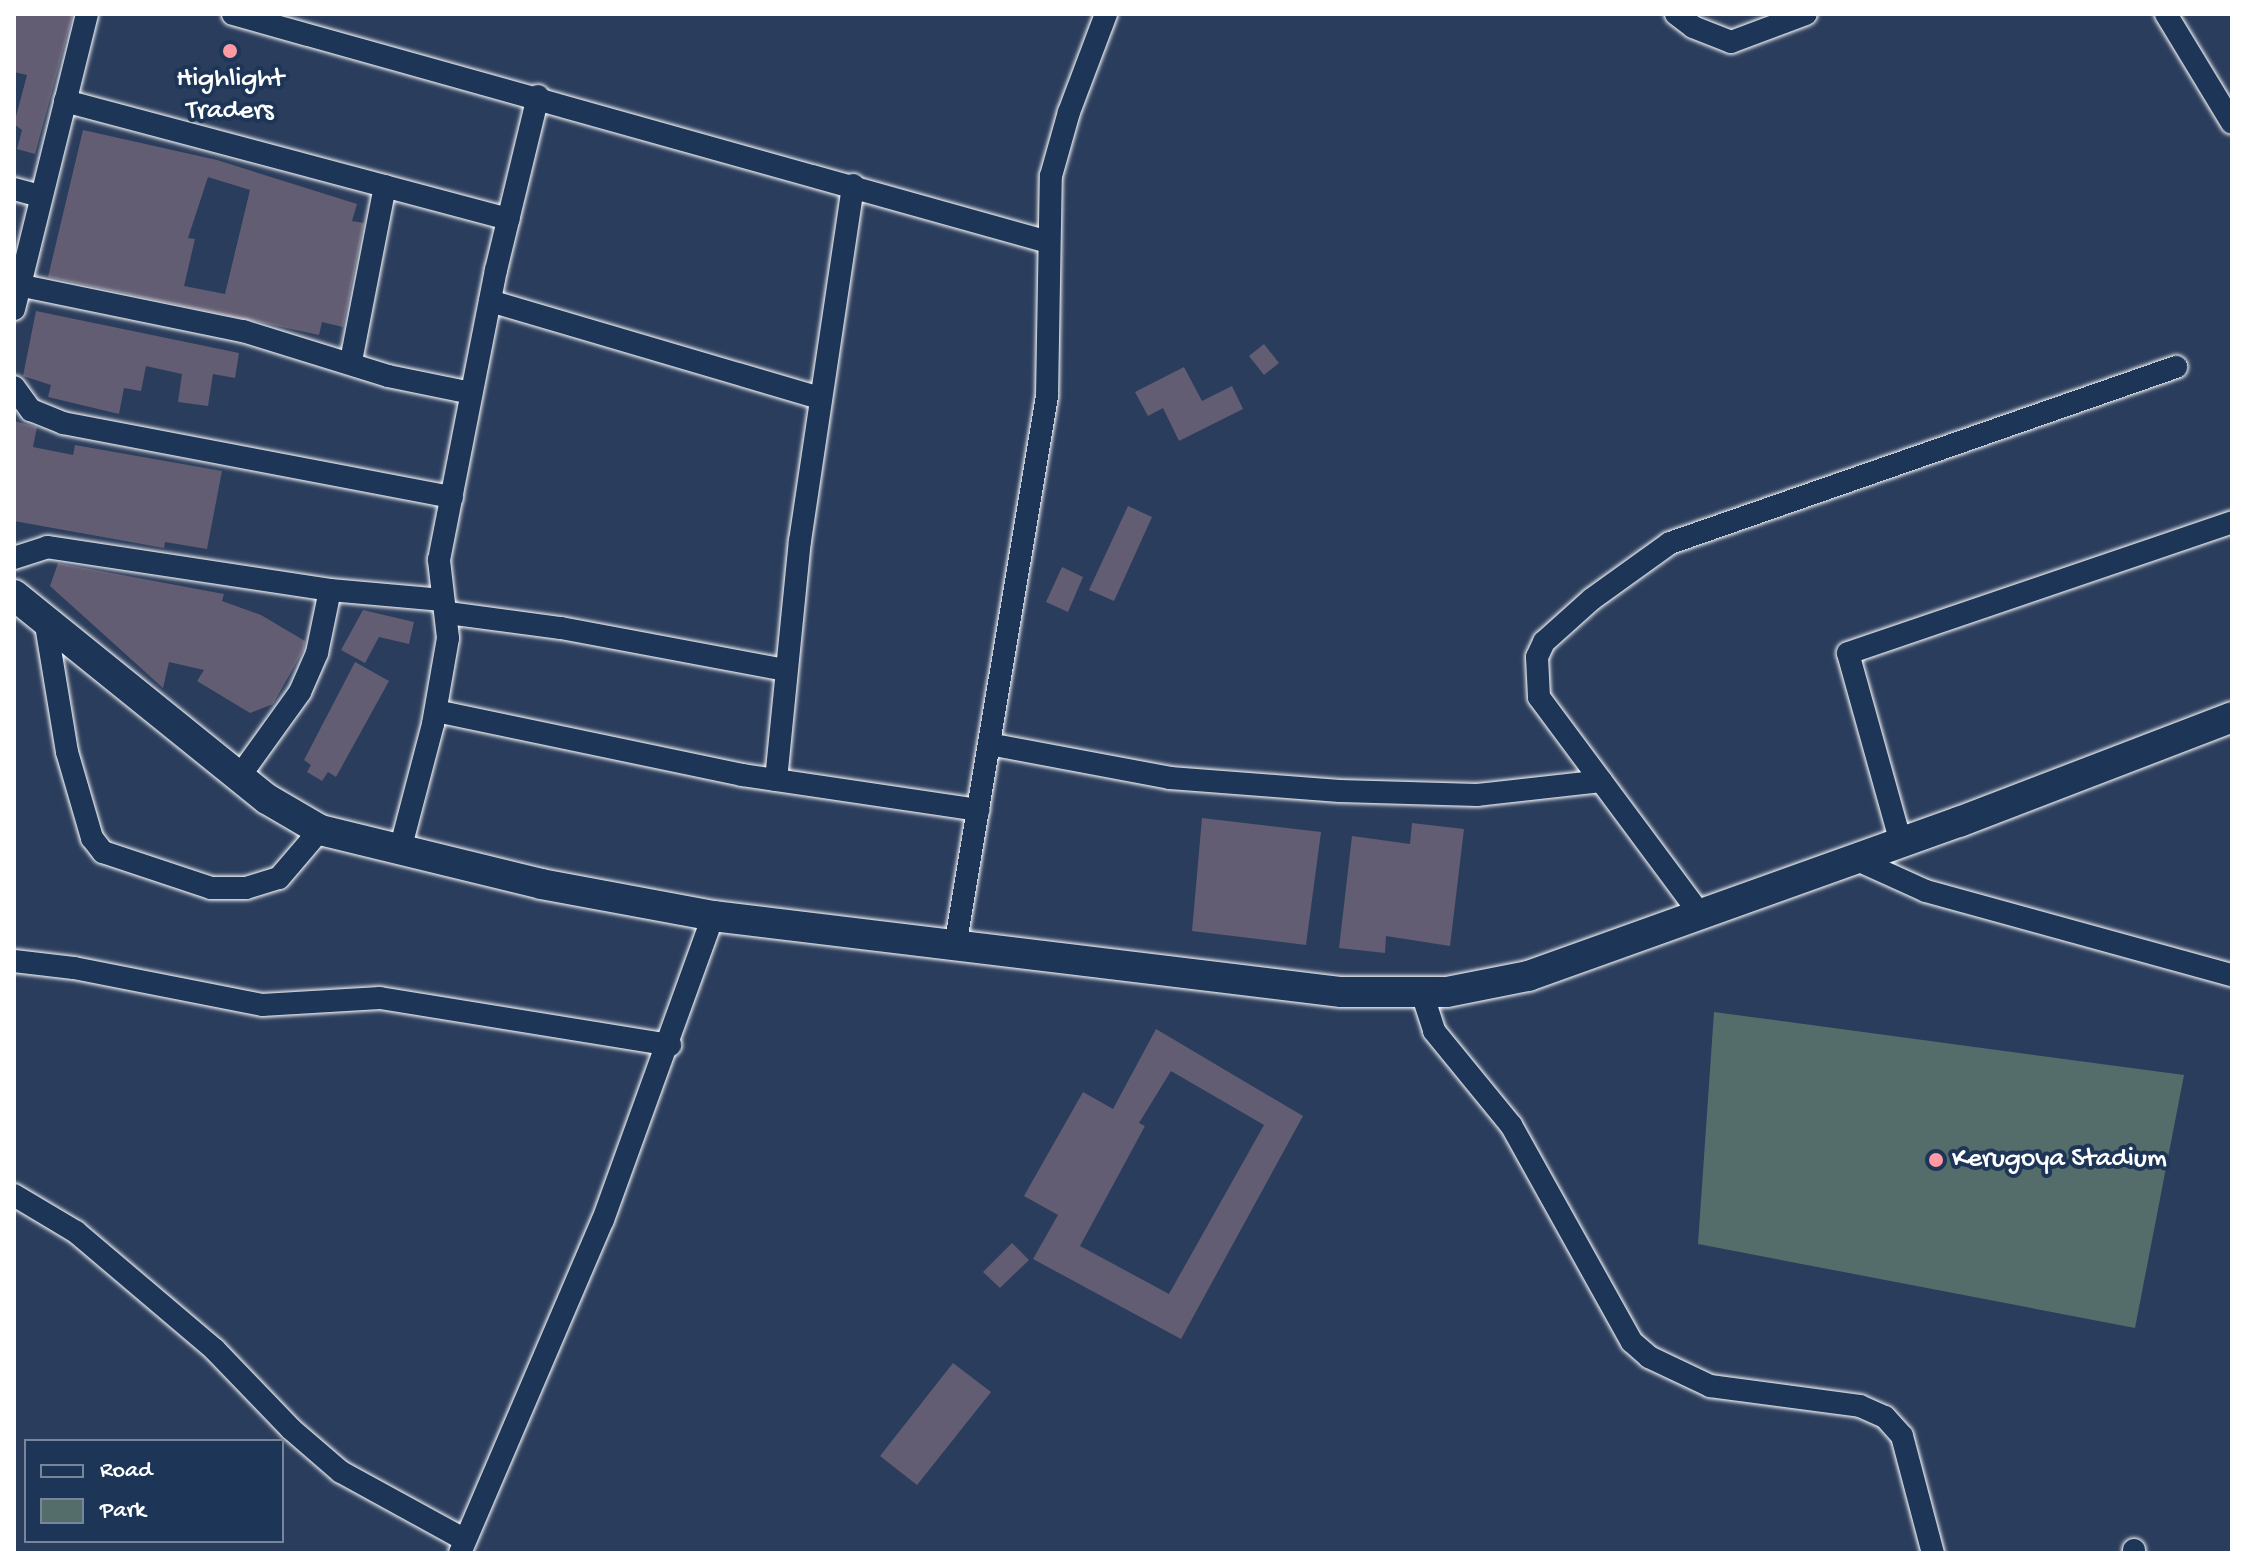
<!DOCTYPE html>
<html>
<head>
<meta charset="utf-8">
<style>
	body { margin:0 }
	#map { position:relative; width:2246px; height:1567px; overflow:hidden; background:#2b3d5c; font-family:"Gochi Hand",sans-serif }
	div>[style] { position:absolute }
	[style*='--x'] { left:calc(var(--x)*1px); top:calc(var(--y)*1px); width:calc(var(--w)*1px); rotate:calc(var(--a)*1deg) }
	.green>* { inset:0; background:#546d6a }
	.building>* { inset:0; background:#625d72 }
	.roads { filter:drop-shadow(0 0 2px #fff) drop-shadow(0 0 2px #fff) }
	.minor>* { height:22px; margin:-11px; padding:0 11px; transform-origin:11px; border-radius:11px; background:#1d3557 }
	.secondary>* { height:30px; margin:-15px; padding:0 15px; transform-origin:15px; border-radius:15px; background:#1d3557 }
	.dots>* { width:22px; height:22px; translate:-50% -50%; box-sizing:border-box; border:4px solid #1d3557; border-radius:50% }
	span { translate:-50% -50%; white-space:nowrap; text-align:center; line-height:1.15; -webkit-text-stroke:8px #1d3557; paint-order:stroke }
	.poi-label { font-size:28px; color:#fff }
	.left { translate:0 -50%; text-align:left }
	.frame { position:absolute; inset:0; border:16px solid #fff; pointer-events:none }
	.legend { position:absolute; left:24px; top:1439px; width:260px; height:104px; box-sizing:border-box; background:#1d3557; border:2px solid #77869a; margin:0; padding:10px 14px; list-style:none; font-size:24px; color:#fff }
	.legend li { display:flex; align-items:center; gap:16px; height:40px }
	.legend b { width:40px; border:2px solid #77869a }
</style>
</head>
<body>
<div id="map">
	<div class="green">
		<i style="clip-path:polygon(1714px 1012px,2184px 1075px,2135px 1328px,1698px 1244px)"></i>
	</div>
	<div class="building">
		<i style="clip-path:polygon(14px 14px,73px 14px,35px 154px,17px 149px,22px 130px,14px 124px,27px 75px,14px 72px)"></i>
		<i style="clip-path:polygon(evenodd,83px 130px,217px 160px,357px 204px,352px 221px,364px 223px,343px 327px,322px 322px,319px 335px,48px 277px,83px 130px,208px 177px,250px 190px,225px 294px,184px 286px,195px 239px,188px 238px,208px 177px)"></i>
		<i style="clip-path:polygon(36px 311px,239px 353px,235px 378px,213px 374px,208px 406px,178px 402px,182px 374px,146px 366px,141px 391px,124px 388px,119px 414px,48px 397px,51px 385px,23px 376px)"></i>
		<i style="clip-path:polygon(1264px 344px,1279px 363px,1264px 375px,1249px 356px)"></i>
		<i style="clip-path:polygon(1184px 367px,1202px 401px,1232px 386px,1243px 409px,1179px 441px,1163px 408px,1148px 416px,1135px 392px)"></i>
		<i style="clip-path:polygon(14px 421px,37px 427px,33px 447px,73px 455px,75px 445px,222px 471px,207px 549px,165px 542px,164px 548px,14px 521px)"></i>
		<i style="clip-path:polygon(1128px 506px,1152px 517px,1114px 601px,1089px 590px)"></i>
		<i style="clip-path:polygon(58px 563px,224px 594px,222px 601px,261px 615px,305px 641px,304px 649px,273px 704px,250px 713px,197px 681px,204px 670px,169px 662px,163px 688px,50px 586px)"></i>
		<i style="clip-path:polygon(1062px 567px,1083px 577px,1068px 612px,1046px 602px)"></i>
		<i style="clip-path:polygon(363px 610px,414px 622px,409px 644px,379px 637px,365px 663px,341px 650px)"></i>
		<i style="clip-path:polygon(355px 662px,389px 681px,336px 777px,328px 772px,322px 781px,307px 772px,311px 765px,304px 760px)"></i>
		<i style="clip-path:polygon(1202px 818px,1321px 832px,1306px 945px,1192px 931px)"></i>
		<i style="clip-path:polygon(1412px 823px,1464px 829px,1450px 946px,1386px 936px,1385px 953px,1339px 948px,1352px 836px,1410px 844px)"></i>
		<i style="clip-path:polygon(evenodd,1156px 1029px,1303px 1116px,1181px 1339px,1033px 1259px,1058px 1215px,1024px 1196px,1083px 1092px,1113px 1109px,1156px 1029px,1171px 1071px,1264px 1125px,1169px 1294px,1080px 1246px,1145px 1126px,1139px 1123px,1171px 1071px)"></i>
		<i style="clip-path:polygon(1012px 1243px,1029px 1260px,1000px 1288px,983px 1272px)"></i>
		<i style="clip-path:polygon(953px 1363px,991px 1392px,917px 1485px,880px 1456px)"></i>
	</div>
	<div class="roads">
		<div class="minor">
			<i style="--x:233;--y:14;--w:846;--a:15.63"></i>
			<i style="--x:1676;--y:14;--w:21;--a:37"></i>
			<i style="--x:1693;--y:27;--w:41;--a:21.5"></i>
			<i style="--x:1731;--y:42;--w:80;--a:-20.5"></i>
			<i style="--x:2166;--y:14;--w:127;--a:58.8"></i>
			<i style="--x:65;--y:101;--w:459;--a:14.9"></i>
			<i style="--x:14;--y:189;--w:27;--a:15"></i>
			<i style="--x:18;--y:285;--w:230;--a:11.6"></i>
			<i style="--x:243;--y:331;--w:152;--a:17.2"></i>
			<i style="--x:388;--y:376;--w:85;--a:11.6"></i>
			<i style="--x:490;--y:301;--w:344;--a:16.4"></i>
			<i style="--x:14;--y:309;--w:304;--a:-76.1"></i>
			<i style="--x:351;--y:361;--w:178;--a:-79"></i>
			<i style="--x:14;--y:387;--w:29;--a:54"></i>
			<i style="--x:31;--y:410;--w:35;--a:22"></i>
			<i style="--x:63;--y:423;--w:396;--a:10.8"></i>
			<i style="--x:14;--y:558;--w:35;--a:-18"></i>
			<i style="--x:47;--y:547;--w:286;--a:8.6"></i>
			<i style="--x:330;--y:590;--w:113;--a:5.1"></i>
			<i style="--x:448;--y:613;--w:114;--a:7.6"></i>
			<i style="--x:561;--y:628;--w:228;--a:10.6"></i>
			<i style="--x:45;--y:619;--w:135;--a:80.6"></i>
			<i style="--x:67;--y:752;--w:90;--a:73.8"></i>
			<i style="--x:92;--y:838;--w:18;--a:52"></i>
			<i style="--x:103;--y:852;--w:114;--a:18.4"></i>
			<i style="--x:211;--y:888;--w:35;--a:0"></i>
			<i style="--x:246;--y:888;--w:34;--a:-17"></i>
			<i style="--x:279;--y:878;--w:63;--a:-49.5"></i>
			<i style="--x:436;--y:711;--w:313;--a:11.8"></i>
			<i style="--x:742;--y:775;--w:239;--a:8.4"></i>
			<i style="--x:989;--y:744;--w:184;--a:10.6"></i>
			<i style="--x:1170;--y:778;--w:170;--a:4.4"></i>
			<i style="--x:1340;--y:791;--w:137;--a:1.7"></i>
			<i style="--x:1477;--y:795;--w:125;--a:-6.4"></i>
			<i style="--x:239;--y:777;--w:105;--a:-54.3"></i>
			<i style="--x:300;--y:692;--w:43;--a:-66.4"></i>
			<i style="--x:317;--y:653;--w:64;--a:-78.3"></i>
			<i style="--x:776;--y:780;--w:240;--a:-84.3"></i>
			<i style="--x:800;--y:541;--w:360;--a:-81.5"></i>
			<i style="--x:1901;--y:843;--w:197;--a:-105.6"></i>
			<i style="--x:1848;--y:653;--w:406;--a:-18.8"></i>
			<i style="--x:400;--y:850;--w:130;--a:-75.3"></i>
			<i style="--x:433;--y:724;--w:87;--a:-80.1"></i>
			<i style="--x:448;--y:638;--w:79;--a:-96.6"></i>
			<i style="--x:439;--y:560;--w:296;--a:-78.9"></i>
			<i style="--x:496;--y:270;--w:179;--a:-76.4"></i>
			<i style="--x:1853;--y:858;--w:80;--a:24.3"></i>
			<i style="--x:1926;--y:891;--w:317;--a:15.4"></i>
			<i style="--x:1700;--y:914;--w:270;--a:-126.6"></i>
			<i style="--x:1539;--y:697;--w:40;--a:-92.9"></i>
			<i style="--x:1537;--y:657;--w:17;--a:-65"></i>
			<i style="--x:1544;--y:642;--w:64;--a:-41.9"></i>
			<i style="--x:1592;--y:599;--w:96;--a:-35.7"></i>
			<i style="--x:1670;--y:543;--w:536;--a:-19.18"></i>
			<i style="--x:955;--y:947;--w:559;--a:-80.52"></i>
			<i style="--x:1047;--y:396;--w:220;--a:-89"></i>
			<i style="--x:1051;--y:176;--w:66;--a:-74.3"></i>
			<i style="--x:1069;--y:112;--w:105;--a:-69.3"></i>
			<i style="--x:14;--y:961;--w:60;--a:6.7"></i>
			<i style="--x:74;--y:968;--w:192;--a:11.1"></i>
			<i style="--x:262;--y:1005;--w:118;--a:-3.4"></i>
			<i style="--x:380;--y:998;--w:294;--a:9.2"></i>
			<i style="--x:1422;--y:993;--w:40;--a:72"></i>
			<i style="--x:1434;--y:1031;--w:122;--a:50.7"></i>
			<i style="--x:1511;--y:1125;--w:248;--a:60.9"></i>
			<i style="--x:1632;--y:1342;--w:23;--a:41"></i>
			<i style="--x:1649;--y:1357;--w:68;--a:25.4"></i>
			<i style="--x:1710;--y:1386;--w:151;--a:7.6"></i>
			<i style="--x:1860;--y:1406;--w:27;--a:24"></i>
			<i style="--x:1885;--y:1417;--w:25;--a:48"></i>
			<i style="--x:1902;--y:1436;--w:121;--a:75.2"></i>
			<i style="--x:14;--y:1195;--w:72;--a:30.8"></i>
			<i style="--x:76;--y:1232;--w:181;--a:40.3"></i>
			<i style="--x:214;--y:1349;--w:111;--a:46.1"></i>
			<i style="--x:291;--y:1429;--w:66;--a:40.7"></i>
			<i style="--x:341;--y:1472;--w:141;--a:28.7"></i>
			<i style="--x:2134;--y:1550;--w:3;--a:90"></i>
			<i style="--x:460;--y:1553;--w:362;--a:-66.8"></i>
			<i style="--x:603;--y:1220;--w:323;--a:-70.1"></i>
		</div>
		<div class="secondary">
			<i style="--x:14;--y:595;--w:325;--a:38.9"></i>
			<i style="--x:267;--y:799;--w:61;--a:30.3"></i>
			<i style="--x:320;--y:830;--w:228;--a:13.7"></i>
			<i style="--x:541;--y:884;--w:175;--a:10.5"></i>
			<i style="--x:713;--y:916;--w:633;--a:6.9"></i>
			<i style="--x:1341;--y:992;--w:106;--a:0"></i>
			<i style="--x:1447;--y:992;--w:83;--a:-11.2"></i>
			<i style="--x:1528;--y:976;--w:458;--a:-19.7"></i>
			<i style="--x:1959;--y:822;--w:292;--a:-21"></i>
		</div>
	</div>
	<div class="dots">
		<i style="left:230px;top:51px;background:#ff9aa2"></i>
		<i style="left:1936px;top:1160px;background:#ff9aa2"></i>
	</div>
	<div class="poi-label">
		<span style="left:230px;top:96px">Highlight<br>Traders</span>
		<span class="left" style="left:1952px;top:1160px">Kerugoya Stadium</span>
	</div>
	<div class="frame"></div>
	<ul class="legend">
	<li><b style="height:10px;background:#1d3557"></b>Road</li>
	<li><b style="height:22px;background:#546d6a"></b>Park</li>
	</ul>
</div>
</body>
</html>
